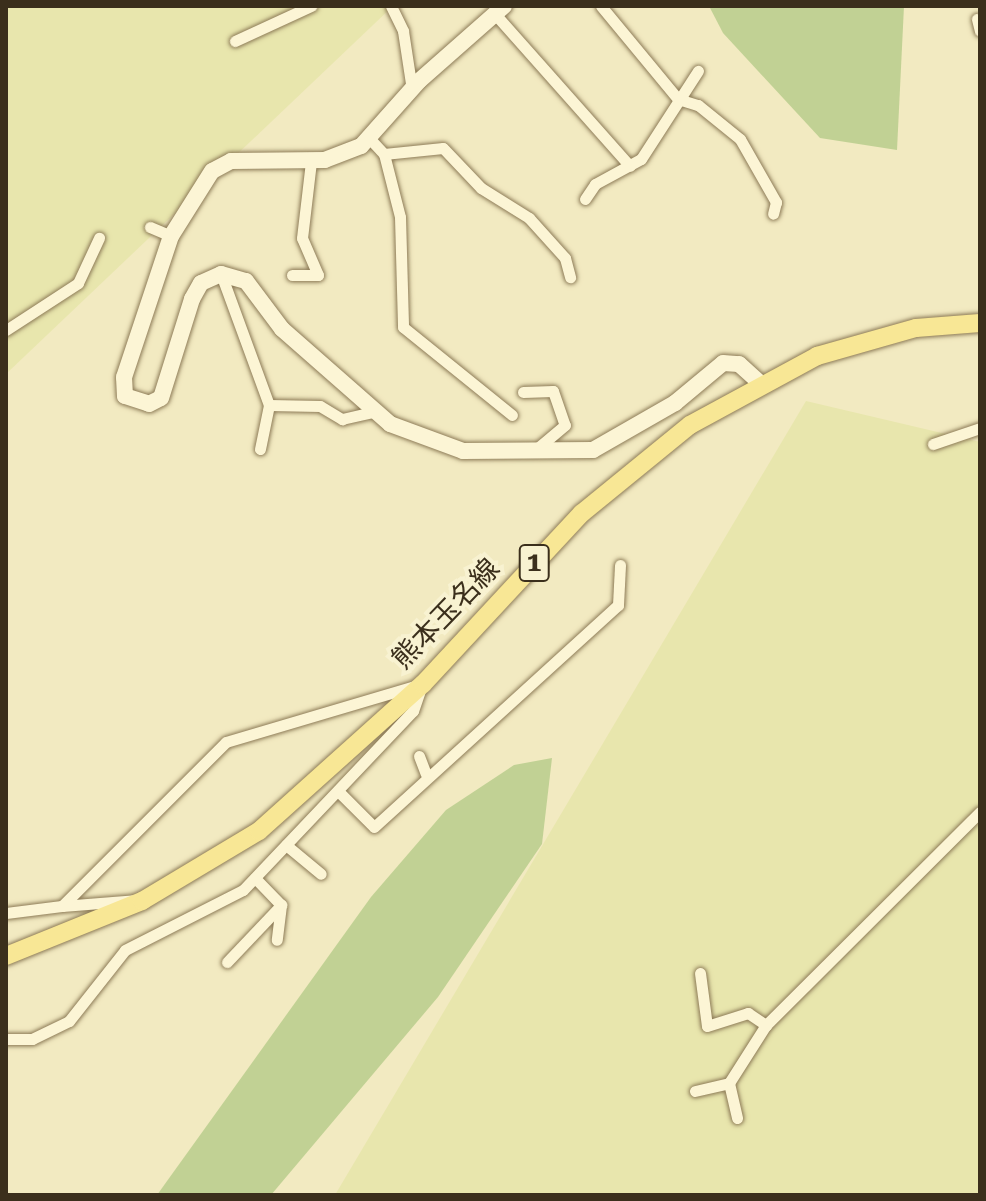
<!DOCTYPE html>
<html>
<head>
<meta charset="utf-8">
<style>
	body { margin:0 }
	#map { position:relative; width:986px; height:1201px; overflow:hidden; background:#f2eac1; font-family:"Roboto Serif","Noto Sans JP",serif }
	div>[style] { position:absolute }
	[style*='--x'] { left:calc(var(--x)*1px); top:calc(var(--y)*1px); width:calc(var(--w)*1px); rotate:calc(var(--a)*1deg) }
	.farmland>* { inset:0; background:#e8e6ad }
	.green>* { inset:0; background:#c1d194 }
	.roads { filter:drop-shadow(0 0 2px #8d7b57) drop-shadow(0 0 2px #8d7b57) }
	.street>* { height:11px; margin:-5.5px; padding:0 5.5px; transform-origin:5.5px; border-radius:5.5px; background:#fcf5d5 }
	.secondary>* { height:16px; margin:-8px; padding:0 8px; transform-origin:8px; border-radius:8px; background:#fcf5d5 }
	.primary>* { height:18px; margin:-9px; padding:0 9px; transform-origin:9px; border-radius:9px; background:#f8e795 }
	span { translate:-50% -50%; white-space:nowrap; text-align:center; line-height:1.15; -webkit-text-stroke:8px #f8f2d1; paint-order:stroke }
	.shield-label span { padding:2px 6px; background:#f8f2d1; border:2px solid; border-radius:6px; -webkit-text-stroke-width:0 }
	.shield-label { font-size:26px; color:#3b2f1c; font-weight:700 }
	.street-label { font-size:28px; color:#3b2f1c }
	.frame { position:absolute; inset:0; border:8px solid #3b2f1c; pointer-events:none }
</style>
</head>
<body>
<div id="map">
	<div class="farmland">
		<i style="clip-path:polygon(6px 6px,393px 6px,6px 374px)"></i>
		<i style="clip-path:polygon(806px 401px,980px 442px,980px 1195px,335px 1195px)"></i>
	</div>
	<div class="green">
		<i style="clip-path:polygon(709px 6px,904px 6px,897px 150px,820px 138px,723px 33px)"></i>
		<i style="clip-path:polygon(552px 758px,542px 844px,438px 997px,271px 1195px,157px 1195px,371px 897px,446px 810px,514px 765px)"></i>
	</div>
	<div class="roads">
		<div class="street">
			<i style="--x:391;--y:6;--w:28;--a:64"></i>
			<i style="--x:403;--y:31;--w:60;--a:81.3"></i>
			<i style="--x:601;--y:6;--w:121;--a:50.4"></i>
			<i style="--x:678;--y:99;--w:21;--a:17"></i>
			<i style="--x:698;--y:105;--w:54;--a:39"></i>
			<i style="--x:740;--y:139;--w:73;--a:60.3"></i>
			<i style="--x:776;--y:202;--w:12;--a:104"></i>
			<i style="--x:495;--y:14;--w:203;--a:48.4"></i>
			<i style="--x:977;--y:19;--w:12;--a:76"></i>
			<i style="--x:235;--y:41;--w:84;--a:-24.7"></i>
			<i style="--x:371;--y:140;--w:19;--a:47"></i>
			<i style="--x:384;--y:154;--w:59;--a:-5.8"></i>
			<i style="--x:443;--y:148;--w:55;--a:46.5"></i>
			<i style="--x:481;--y:188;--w:57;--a:32"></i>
			<i style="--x:529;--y:218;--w:54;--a:48"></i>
			<i style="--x:565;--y:258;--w:20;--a:75"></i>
			<i style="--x:384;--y:154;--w:65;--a:75.7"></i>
			<i style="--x:400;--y:217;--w:110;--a:88.4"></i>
			<i style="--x:403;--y:327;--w:140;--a:38.9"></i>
			<i style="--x:585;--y:199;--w:18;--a:-56"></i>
			<i style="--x:595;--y:184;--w:52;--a:-28.5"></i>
			<i style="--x:641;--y:159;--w:105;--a:-57.1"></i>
			<i style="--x:150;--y:227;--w:23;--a:23"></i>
			<i style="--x:221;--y:274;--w:140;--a:69.9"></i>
			<i style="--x:269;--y:405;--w:45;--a:101.6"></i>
			<i style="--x:292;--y:275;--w:26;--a:0"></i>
			<i style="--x:318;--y:275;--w:40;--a:-113.4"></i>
			<i style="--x:302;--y:238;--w:78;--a:-83.3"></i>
			<i style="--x:6;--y:330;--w:86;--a:-33.1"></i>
			<i style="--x:78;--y:283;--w:50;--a:-65"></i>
			<i style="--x:523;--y:392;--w:30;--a:-2"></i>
			<i style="--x:553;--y:391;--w:36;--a:71"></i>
			<i style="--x:565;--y:425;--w:40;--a:140"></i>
			<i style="--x:269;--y:405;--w:51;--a:1.1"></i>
			<i style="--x:320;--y:406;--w:26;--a:31"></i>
			<i style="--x:342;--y:419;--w:32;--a:-13"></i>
			<i style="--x:933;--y:444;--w:50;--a:-18.8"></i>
			<i style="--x:419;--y:756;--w:19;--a:69"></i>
			<i style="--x:339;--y:792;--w:49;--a:45"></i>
			<i style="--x:374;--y:827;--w:330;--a:-42.3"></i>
			<i style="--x:618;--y:605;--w:40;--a:-87.1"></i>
			<i style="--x:286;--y:845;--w:45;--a:39.6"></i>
			<i style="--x:255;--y:878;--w:37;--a:46"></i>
			<i style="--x:281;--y:905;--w:35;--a:97"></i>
			<i style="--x:62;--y:906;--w:76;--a:-4.5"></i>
			<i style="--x:6;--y:913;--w:56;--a:-7.1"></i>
			<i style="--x:62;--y:906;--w:232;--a:-45"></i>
			<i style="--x:226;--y:742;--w:201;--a:-16.5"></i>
			<i style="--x:227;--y:962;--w:79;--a:-46.5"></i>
			<i style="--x:700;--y:973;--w:53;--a:82.5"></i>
			<i style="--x:707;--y:1026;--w:43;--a:-17.6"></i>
			<i style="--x:748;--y:1013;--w:22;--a:34"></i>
			<i style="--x:766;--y:1025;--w:302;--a:-44.9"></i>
			<i style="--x:6;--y:1039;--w:26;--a:0"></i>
			<i style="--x:32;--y:1039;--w:41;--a:-25.9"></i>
			<i style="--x:69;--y:1021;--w:90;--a:-51.7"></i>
			<i style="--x:125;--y:950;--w:132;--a:-27"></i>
			<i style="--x:243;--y:890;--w:247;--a:-46.5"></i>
			<i style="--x:413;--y:711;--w:24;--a:-71"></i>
			<i style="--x:729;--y:1083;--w:36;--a:77"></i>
			<i style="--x:695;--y:1091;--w:35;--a:-13"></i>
			<i style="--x:729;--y:1083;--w:69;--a:-57.5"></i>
		</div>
		<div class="secondary">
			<i style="--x:504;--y:6;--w:113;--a:138.6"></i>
			<i style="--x:419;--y:81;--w:87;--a:131.7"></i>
			<i style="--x:361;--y:146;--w:39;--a:159"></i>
			<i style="--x:325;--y:160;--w:94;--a:179.4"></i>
			<i style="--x:231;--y:161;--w:21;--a:152"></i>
			<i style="--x:212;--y:171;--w:77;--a:122.2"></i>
			<i style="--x:171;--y:236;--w:149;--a:108.4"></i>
			<i style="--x:124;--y:377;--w:19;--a:87"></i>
			<i style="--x:125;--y:396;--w:25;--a:18"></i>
			<i style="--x:149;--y:404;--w:13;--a:-27"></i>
			<i style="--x:161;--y:398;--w:104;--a:-72.6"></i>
			<i style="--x:192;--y:299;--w:18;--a:-61"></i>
			<i style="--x:201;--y:283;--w:22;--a:-24"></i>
			<i style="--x:221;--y:274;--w:26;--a:16"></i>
			<i style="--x:246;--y:281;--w:60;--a:53.1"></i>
			<i style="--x:282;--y:329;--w:144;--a:41.3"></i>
			<i style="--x:390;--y:424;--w:78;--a:20.3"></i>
			<i style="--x:463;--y:451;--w:130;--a:-0.4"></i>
			<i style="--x:593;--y:450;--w:95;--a:-29.8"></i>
			<i style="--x:675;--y:403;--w:62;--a:-39.8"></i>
			<i style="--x:723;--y:363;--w:16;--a:4"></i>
			<i style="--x:739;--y:364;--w:30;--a:42"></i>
		</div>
		<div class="primary">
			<i style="--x:6;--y:956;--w:147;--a:-22"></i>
			<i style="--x:142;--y:901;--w:136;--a:-30.9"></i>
			<i style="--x:259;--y:831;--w:220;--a:-41.9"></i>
			<i style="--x:423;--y:684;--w:233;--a:-47.1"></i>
			<i style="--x:582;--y:513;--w:139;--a:-39.2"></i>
			<i style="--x:690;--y:425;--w:145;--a:-28.5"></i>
			<i style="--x:817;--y:356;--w:103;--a:-15.8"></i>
			<i style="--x:916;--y:328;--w:64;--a:-4.5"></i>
		</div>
	</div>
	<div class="shield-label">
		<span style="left:534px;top:563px">1</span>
	</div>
	<div class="street-label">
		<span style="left:446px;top:614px;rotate:-46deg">熊本玉名線</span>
	</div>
	<div class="frame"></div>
</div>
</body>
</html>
